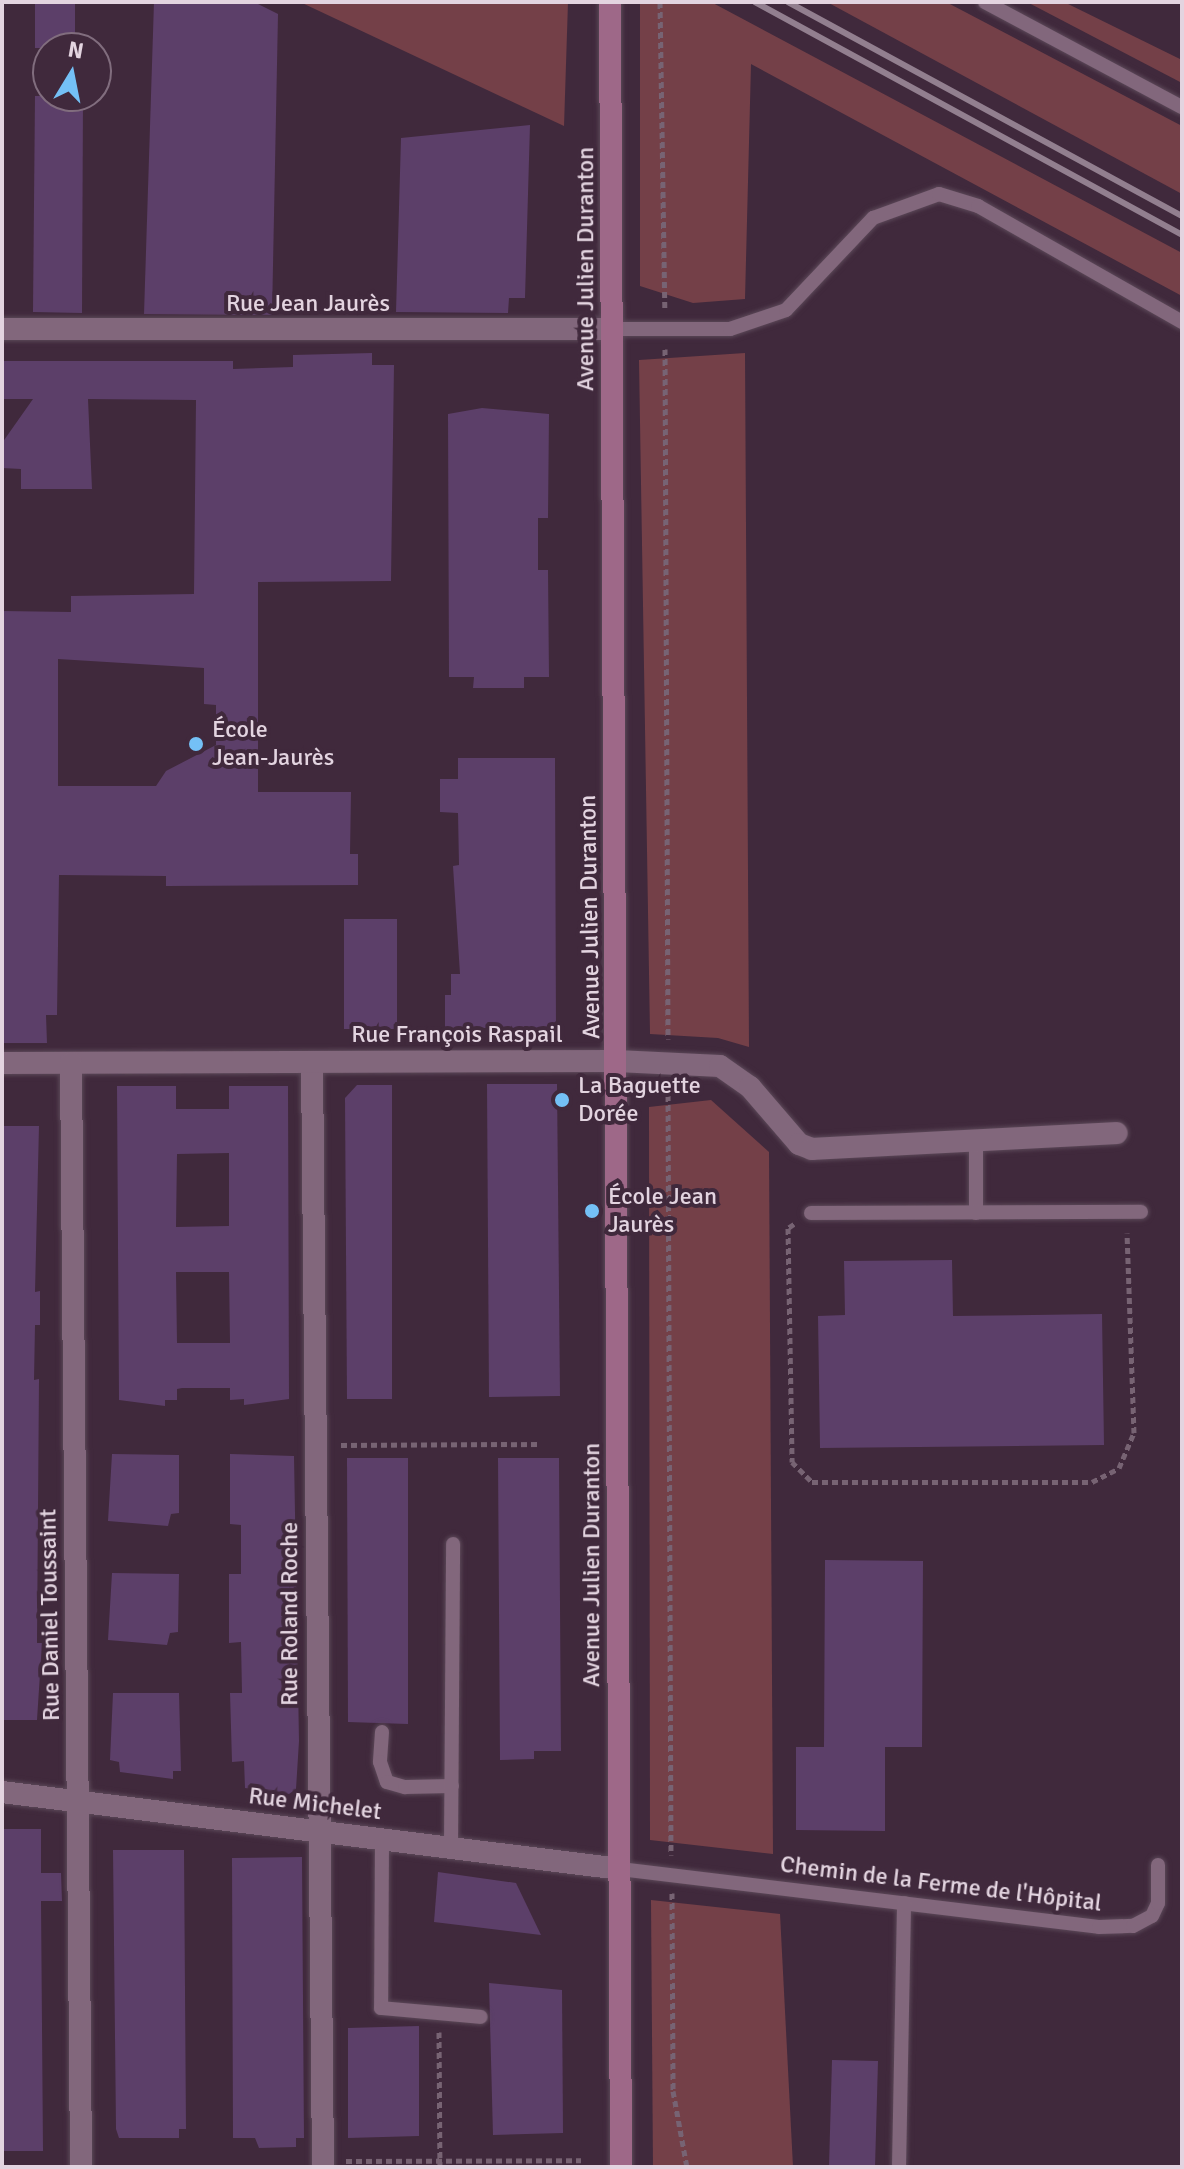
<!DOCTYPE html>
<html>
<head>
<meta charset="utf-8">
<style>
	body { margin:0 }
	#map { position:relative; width:1184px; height:2169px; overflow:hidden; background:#40293c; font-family:Signika,sans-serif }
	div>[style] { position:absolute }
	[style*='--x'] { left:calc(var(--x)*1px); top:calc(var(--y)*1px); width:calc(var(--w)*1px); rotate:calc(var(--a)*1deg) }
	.green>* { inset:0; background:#744048 }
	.building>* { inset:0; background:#5c3f69 }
	.path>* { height:5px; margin-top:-2.5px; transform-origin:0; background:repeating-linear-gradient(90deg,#776373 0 6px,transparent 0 10px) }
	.roads { filter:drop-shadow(0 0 2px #5b4858) drop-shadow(0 0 2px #5b4858) }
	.service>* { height:14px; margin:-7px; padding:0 7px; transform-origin:7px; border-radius:7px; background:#82677c }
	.minor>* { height:22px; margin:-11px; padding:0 11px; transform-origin:11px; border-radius:11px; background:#82677c }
	.secondary>* { height:22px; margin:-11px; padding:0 11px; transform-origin:11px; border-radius:11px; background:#9e6888 }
	.rail>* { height:6px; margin:-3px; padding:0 3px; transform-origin:3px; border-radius:3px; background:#927f8f }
	.dots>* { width:22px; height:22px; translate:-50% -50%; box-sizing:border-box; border:4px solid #40293c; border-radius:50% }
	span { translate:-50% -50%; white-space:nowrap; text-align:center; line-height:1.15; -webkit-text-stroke:8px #40293c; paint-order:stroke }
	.street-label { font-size:24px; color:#e3d4e0 }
	.poi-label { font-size:24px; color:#e3d4e0 }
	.left { translate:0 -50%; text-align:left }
	.frame { position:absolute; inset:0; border:4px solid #e3d4e0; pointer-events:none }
	.north { position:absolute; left:32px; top:32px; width:80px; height:80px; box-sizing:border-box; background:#40293c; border:2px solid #816d7e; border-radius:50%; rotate:10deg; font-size:22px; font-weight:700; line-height:32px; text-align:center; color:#e3d4e0 }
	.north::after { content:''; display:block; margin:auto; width:28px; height:36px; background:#74c0f6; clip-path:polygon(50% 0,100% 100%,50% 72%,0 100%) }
</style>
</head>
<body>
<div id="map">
	<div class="green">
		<i style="clip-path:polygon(300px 2px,568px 2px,564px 126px)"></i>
		<i style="clip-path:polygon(640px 2px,711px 2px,1182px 253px,1182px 296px,751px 64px,745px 299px,693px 303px,640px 286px)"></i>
		<i style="clip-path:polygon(827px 2px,946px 2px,1182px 126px,1182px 194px)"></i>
		<i style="clip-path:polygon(1027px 2px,1064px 2px,1182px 60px,1182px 83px)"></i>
		<i style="clip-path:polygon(745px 353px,749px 1047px,718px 1038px,650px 1034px,639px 360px)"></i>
		<i style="clip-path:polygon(711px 1100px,769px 1152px,773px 1854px,650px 1840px,649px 1107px)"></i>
		<i style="clip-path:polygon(651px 1900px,780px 1914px,793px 2167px,653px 2167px)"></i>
	</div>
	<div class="building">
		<i style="clip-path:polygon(35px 2px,75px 2px,75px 48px,35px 48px)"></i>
		<i style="clip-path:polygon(154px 2px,254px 2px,278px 14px,272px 315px,144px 314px)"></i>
		<i style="clip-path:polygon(35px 96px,83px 96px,82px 313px,33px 312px)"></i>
		<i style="clip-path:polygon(530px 125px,525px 298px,509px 298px,508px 313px,396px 312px,401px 138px)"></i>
		<i style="clip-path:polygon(evenodd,372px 353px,372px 365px,394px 365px,391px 581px,258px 582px,258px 792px,351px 792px,350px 854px,358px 854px,358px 885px,166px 886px,166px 876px,59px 875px,57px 1015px,46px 1015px,47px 1043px,2px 1043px,2px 611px,71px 612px,71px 596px,194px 594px,196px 400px,88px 399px,92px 489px,21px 489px,21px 469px,2px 468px,2px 443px,33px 399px,2px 399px,2px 361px,233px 361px,233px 369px,293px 367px,293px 355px,372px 353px,58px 659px,204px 668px,204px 704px,216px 705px,216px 745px,166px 771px,156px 786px,58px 786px,58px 659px)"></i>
		<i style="clip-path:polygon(482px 408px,549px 414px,548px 518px,538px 518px,538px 570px,548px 570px,549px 677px,524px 677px,524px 688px,473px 688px,474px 677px,449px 677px,448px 414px)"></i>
		<i style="clip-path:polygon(458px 758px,555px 758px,556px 1028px,445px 1028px,445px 995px,451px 995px,451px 974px,460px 974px,453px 866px,459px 865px,458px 813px,440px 812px,440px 779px,458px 779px)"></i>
		<i style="clip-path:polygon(344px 919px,397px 919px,397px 1029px,344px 1029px)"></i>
		<i style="clip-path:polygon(487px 1084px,557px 1084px,560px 1396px,489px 1397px)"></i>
		<i style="clip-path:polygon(357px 1085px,392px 1085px,392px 1399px,347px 1399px,345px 1098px)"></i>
		<i style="clip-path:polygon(evenodd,117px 1086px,176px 1086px,176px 1109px,229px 1109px,229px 1086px,288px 1086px,289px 1399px,244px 1405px,244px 1399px,230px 1400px,230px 1388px,182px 1388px,177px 1389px,177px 1400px,165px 1400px,165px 1406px,119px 1400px,117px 1086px,229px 1153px,229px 1226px,176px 1227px,177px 1154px,229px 1153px,117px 1086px,176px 1272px,229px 1272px,230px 1343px,177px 1343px,176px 1272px)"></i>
		<i style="clip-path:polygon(2px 1126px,39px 1126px,35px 1292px,40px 1291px,40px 1325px,35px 1325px,34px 1380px,39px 1379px,37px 1643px,42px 1643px,37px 1720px,2px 1720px)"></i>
		<i style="clip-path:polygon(952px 1260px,953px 1316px,1102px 1314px,1104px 1445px,820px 1448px,818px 1316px,845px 1315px,844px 1261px)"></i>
		<i style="clip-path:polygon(112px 1454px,179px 1455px,179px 1513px,171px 1514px,168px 1526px,108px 1521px)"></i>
		<i style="clip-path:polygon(230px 1454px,294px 1456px,299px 1741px,296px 1789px,289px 1794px,245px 1788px,244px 1761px,232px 1762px,230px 1693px,242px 1693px,241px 1642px,229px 1643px,229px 1574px,241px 1574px,241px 1525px,230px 1524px)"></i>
		<i style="clip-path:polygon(347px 1458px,408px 1458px,408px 1724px,348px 1722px)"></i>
		<i style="clip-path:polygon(498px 1458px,559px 1458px,561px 1751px,534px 1751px,534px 1759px,500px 1760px)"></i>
		<i style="clip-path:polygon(825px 1560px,923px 1561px,922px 1747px,885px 1747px,885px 1831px,796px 1830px,796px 1747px,824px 1747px)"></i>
		<i style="clip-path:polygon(112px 1573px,179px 1574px,178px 1632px,170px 1633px,167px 1645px,108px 1640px)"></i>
		<i style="clip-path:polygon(113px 1693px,179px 1693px,181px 1771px,173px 1771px,173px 1779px,120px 1772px,119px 1762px,110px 1760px)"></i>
		<i style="clip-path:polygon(2px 1829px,41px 1829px,41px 1873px,61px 1873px,62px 1901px,41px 1901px,43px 2151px,2px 2151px)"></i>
		<i style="clip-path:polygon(113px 1850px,184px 1850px,186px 2129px,179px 2129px,179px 2138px,119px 2138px,116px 2129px)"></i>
		<i style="clip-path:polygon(302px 1857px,304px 2138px,296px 2138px,296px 2147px,259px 2148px,255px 2138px,233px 2138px,232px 1858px)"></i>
		<i style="clip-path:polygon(438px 1872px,516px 1883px,541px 1935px,434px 1922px)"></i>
		<i style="clip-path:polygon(489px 1983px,562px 1990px,563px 2133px,493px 2135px)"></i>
		<i style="clip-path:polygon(419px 2026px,419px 2136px,348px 2138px,348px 2028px)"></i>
		<i style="clip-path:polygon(832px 2060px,878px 2061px,875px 2167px,829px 2167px)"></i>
	</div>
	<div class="path">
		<i style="--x:660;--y:2;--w:309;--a:89.1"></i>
		<i style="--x:665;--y:349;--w:690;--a:89.75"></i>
		<i style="--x:668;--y:1085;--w:770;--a:89.78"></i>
		<i style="--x:794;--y:1224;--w:7;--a:146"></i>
		<i style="--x:788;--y:1228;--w:234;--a:89"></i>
		<i style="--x:792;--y:1462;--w:28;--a:45"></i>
		<i style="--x:812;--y:1482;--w:280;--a:0"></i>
		<i style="--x:1092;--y:1482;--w:30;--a:-27"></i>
		<i style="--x:1119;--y:1468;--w:38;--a:-67"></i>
		<i style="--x:1134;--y:1433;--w:200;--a:-92"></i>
		<i style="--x:341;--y:1445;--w:199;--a:-0.3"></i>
		<i style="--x:672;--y:1893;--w:198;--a:89.7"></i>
		<i style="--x:673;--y:2091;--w:77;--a:79.6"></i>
		<i style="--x:439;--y:2032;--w:135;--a:89.6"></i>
		<i style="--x:346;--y:2161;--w:235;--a:-0.2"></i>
	</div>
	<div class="roads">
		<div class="service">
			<i style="--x:985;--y:2;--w:223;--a:28.1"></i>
			<i style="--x:614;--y:329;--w:116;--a:0"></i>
			<i style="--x:730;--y:329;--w:59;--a:-18.7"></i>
			<i style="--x:786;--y:310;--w:127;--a:-46.6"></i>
			<i style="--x:873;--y:218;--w:70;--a:-20"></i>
			<i style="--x:939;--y:194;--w:41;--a:17.1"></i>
			<i style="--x:978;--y:206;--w:235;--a:29.6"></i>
			<i style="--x:976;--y:1141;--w:72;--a:90"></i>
			<i style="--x:811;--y:1213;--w:330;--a:-0.2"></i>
			<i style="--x:382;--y:1732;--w:30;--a:94"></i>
			<i style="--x:380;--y:1762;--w:21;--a:71"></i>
			<i style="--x:387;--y:1782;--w:19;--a:16"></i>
			<i style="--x:405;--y:1787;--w:47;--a:-1.2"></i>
			<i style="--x:382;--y:1838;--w:170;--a:90.3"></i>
			<i style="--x:381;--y:2008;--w:100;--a:5.1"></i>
			<i style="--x:451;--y:1847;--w:303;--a:-89.6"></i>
			<i style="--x:620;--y:1869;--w:482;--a:6.9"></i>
			<i style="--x:1099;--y:1927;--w:34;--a:-2"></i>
			<i style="--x:1133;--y:1926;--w:21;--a:-28"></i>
			<i style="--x:1152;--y:1916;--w:14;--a:-65"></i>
			<i style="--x:1158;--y:1903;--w:38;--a:-90"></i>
			<i style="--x:899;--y:2167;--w:264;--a:-88.9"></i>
		</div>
		<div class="minor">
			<i style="--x:2;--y:329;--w:612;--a:0"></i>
			<i style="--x:312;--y:1062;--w:1105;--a:89.43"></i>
			<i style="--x:2;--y:1063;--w:615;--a:-0.19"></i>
			<i style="--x:617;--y:1061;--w:103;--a:2.8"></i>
			<i style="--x:720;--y:1066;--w:37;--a:35"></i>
			<i style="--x:750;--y:1087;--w:75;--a:49.3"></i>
			<i style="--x:799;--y:1144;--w:14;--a:21"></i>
			<i style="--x:812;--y:1149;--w:305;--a:-3"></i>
			<i style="--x:71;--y:1063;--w:1104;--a:89.48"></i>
			<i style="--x:2;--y:1792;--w:623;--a:7.1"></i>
		</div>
		<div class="secondary">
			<i style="--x:610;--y:2;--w:2165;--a:89.71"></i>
		</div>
	</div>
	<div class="rail">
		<i style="--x:755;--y:2;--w:486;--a:28.6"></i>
		<i style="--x:788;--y:2;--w:448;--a:28.5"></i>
	</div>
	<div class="dots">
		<i style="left:196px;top:744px;background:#74c0f6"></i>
		<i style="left:562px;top:1100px;background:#74c0f6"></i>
		<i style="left:592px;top:1211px;background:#74c0f6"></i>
	</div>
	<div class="street-label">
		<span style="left:586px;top:269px;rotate:-90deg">Avenue Julien Duranton</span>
		<span style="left:308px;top:304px">Rue Jean Jaurès</span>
		<span style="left:590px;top:917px;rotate:-91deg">Avenue Julien Duranton</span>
		<span style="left:457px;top:1035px">Rue François Raspail</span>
		<span style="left:592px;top:1565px;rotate:-90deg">Avenue Julien Duranton</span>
		<span style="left:290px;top:1614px;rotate:-90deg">Rue Roland Roche</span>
		<span style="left:50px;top:1615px;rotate:-91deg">Rue Daniel Toussaint</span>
		<span style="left:315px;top:1804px;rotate:7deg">Rue Michelet</span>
		<span style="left:941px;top:1884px;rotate:7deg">Chemin de la Ferme de l'Hôpital</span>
	</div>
	<div class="poi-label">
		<span class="left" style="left:212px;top:744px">École<br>Jean-Jaurès</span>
		<span class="left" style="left:578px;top:1100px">La Baguette<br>Dorée</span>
		<span class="left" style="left:608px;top:1211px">École Jean<br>Jaurès</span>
	</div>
	<div class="frame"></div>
	<div class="north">N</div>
</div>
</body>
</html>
